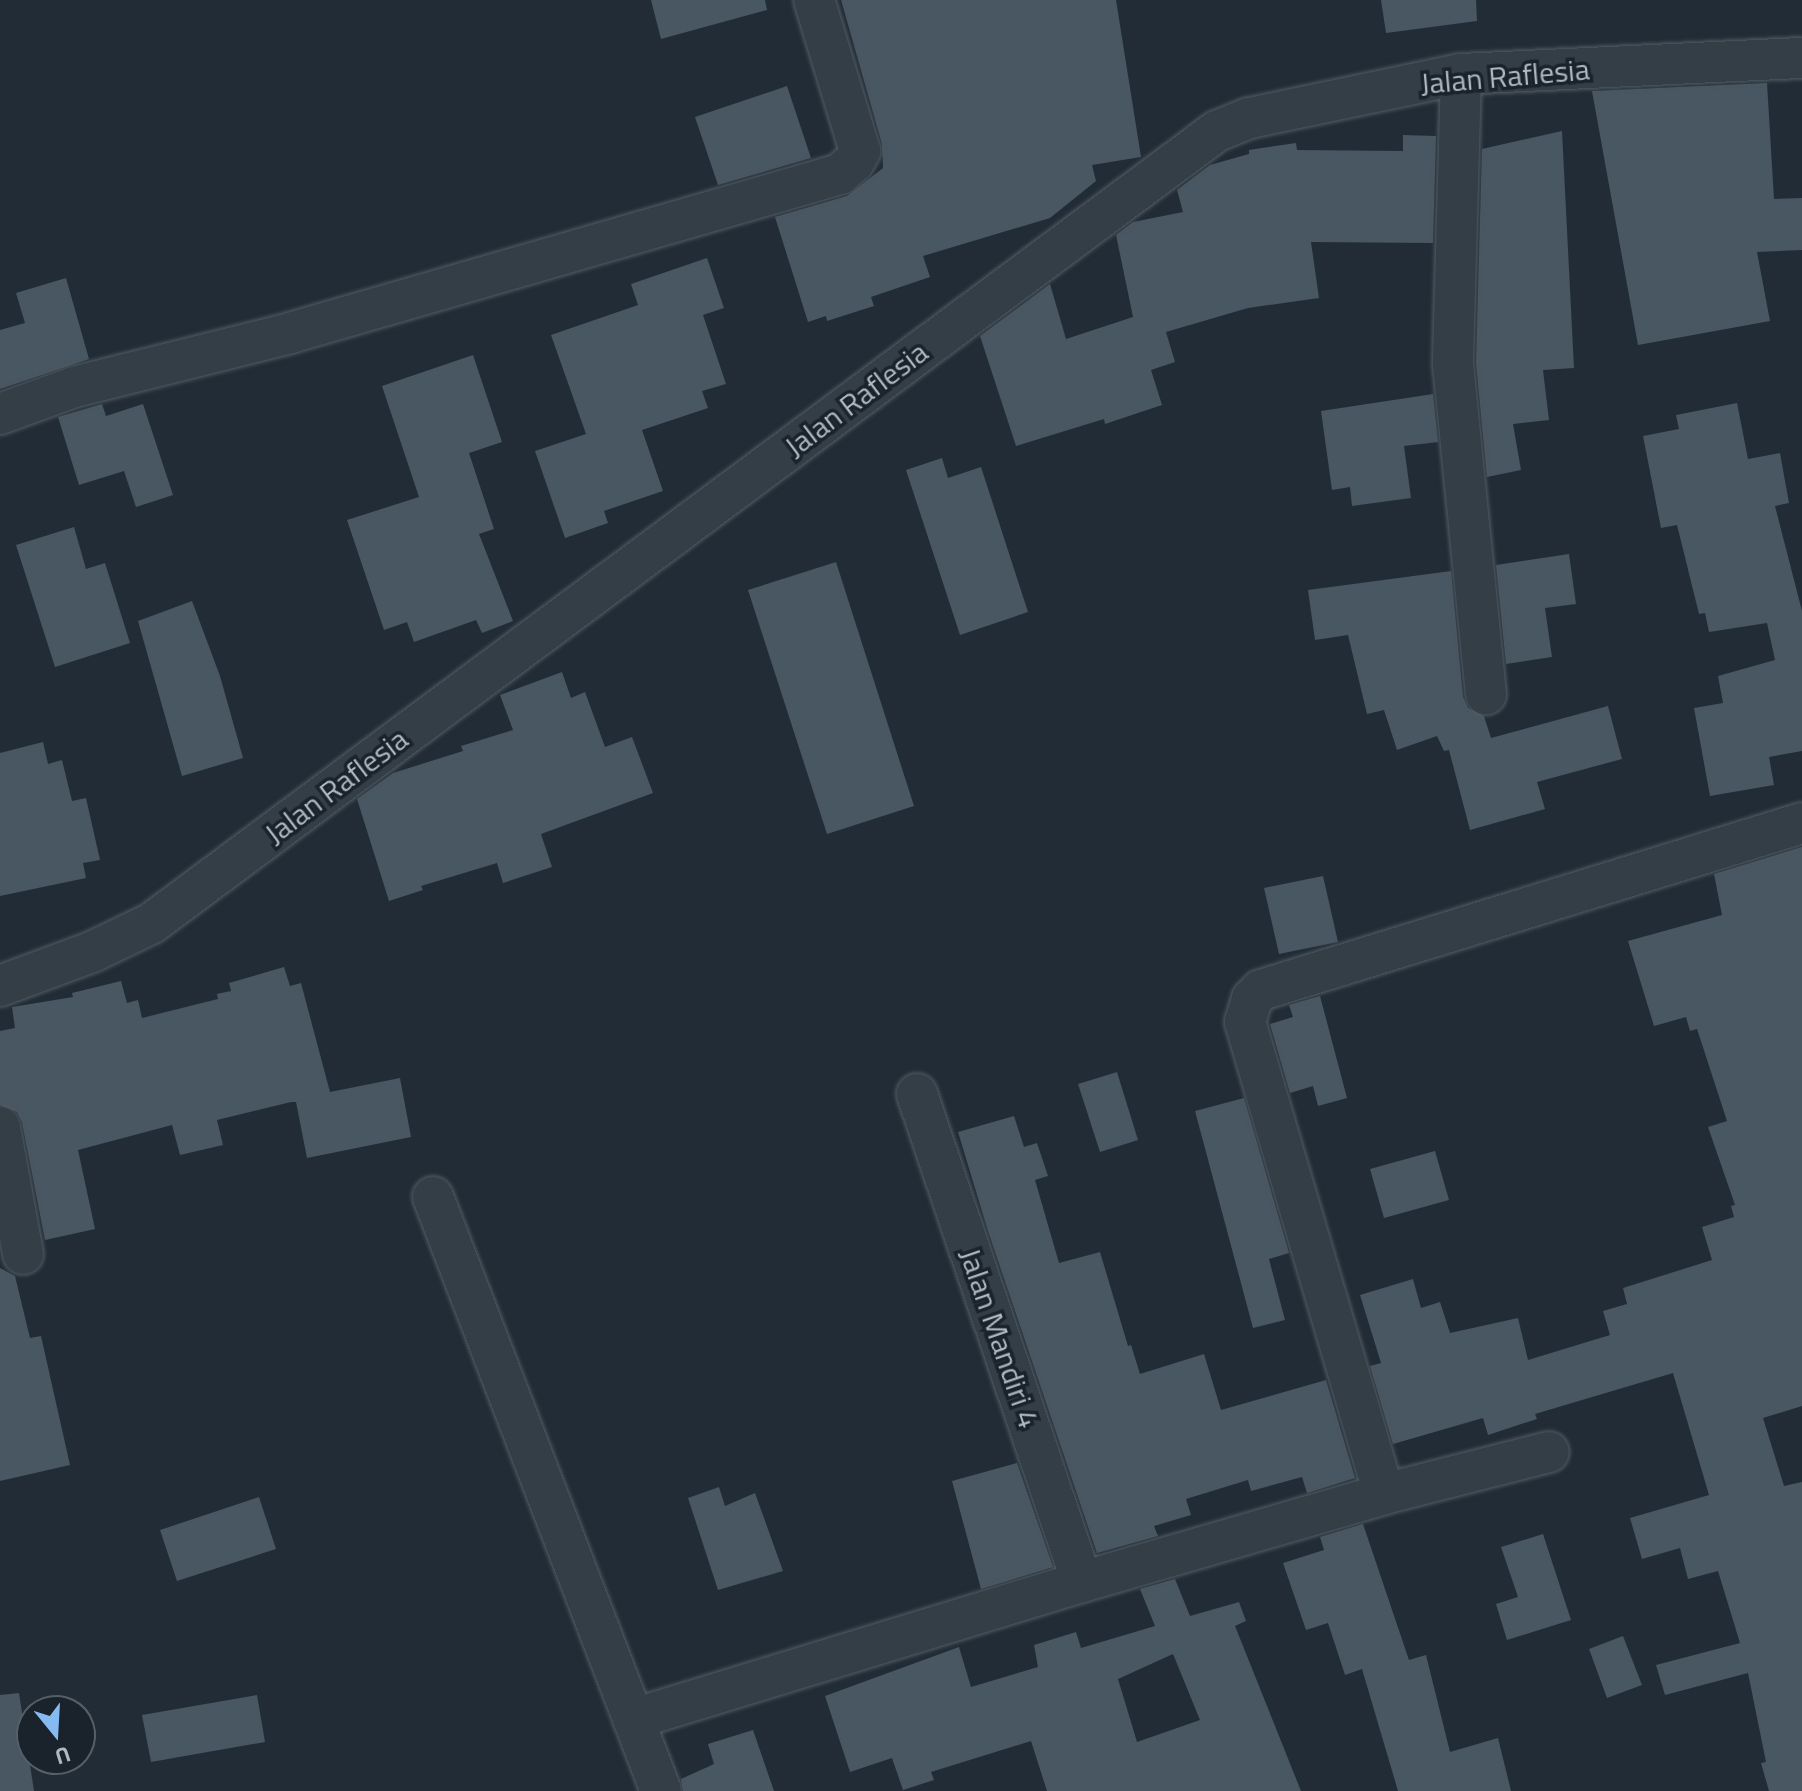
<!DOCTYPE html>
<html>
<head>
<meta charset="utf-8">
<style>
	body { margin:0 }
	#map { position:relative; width:1802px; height:1791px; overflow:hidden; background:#212c36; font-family:"Titillium Web",sans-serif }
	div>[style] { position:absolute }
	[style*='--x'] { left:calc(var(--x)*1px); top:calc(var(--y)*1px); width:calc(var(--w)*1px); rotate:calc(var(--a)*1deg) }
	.building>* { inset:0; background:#495762 }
	.roads { filter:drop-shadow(0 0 2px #525c64) drop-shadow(0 0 2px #525c64) }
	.minor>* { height:40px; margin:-20px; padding:0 20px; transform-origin:20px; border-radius:20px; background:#343e47 }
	span { translate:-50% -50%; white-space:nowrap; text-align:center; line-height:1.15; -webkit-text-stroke:7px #1a232b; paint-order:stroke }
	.street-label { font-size:30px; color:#afb9c3 }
	.north { position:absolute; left:16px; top:1695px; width:80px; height:80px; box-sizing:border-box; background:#1a232b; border:2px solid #565f68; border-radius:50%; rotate:162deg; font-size:22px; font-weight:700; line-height:32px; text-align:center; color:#afb9c3 }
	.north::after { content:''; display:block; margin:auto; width:28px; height:36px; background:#86bbf2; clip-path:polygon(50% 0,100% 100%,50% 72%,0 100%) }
</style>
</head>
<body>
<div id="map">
	<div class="building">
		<i style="clip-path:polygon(651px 0,765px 0,767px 10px,661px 39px)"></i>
		<i style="clip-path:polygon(841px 0,1116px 0,1141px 157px,1092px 165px,1096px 181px,1050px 218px,923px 256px,930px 277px,871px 297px,874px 306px,827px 321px,826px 316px,808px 322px,775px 217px,847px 196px,883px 168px,882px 144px)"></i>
		<i style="clip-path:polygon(1381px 0,1476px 0,1477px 21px,1386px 33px)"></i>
		<i style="clip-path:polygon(1767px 83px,1774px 199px,1802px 198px,1802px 250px,1757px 252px,1770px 321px,1638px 345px,1592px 91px)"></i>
		<i style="clip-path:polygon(787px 86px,811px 158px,718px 185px,695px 117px)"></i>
		<i style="clip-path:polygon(1562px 131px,1574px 368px,1543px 370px,1549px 420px,1513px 424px,1521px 470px,1487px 477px,1476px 363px,1482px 149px)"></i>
		<i style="clip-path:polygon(1403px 135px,1436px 136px,1433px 243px,1311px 242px,1319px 298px,1248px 308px,1166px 332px,1175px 362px,1151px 370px,1162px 405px,1105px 424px,1104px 419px,1016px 446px,980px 336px,1050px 284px,1066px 339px,1133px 317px,1116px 235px,1133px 222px,1183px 212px,1177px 190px,1210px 165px,1249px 154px,1249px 150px,1296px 143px,1297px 150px,1403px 151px)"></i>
		<i style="clip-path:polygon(707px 258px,724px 308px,703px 315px,726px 384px,702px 391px,708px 408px,642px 430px,663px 491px,604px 511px,608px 523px,565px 538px,535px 451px,586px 434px,551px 335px,638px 305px,631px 284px)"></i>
		<i style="clip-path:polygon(66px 278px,89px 359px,0 389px,0 330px,25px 323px,16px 293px)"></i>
		<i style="clip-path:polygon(473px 355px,502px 442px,469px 453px,494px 529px,479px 534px,513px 621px,482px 633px,476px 620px,414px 642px,407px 622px,384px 630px,347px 520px,419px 497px,382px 386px)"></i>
		<i style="clip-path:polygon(1433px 394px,1438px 442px,1404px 446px,1411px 498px,1352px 506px,1350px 487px,1332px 490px,1321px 411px)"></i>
		<i style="clip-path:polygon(1737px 403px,1748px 459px,1780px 453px,1789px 503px,1775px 506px,1802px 611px,1802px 751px,1769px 757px,1774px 785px,1710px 796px,1694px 708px,1723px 703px,1718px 676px,1775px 660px,1767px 623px,1709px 632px,1705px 613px,1699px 614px,1677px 525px,1661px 528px,1643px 436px,1679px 429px,1676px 415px)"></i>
		<i style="clip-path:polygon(102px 404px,106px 416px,143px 404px,173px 495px,136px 507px,124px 471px,79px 485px,58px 417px)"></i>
		<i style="clip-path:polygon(942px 458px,948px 478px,981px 467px,1028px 612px,960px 635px,906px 470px)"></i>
		<i style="clip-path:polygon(74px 527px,86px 569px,105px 563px,130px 643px,55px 667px,16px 545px)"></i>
		<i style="clip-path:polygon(1569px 554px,1576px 604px,1545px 608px,1552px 657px,1506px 664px,1496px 565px)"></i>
		<i style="clip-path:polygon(836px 562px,914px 806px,827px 834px,748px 590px)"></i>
		<i style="clip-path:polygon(1451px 571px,1463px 697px,1468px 708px,1484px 716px,1491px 738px,1608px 706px,1622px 759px,1537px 782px,1545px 809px,1470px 830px,1449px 750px,1444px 751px,1437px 736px,1397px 750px,1384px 710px,1367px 714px,1348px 635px,1315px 640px,1308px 590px)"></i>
		<i style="clip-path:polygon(192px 601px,220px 676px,243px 758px,182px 776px,138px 621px)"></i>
		<i style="clip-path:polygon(562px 672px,571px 698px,585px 692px,605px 747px,632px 737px,653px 793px,541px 834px,552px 867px,503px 883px,497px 863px,421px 886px,423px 890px,389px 901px,357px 799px,393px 773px,463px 751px,461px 746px,513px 730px,500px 695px)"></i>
		<i style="clip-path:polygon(43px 742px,48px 764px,62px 760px,72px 801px,86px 798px,100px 860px,83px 863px,86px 878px,0 896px,0 753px)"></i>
		<i style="clip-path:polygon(1802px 847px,1802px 1406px,1763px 1418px,1784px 1486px,1802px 1482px,1802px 1791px,1769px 1791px,1761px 1763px,1766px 1762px,1748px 1673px,1665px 1695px,1656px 1665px,1740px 1643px,1718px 1571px,1688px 1579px,1680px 1548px,1642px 1559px,1630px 1518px,1709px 1495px,1673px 1373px,1535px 1414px,1537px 1419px,1488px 1435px,1483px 1418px,1393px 1444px,1370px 1366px,1381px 1363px,1360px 1295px,1413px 1279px,1421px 1308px,1440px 1302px,1450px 1333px,1518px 1318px,1528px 1360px,1610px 1335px,1603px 1311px,1627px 1304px,1623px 1288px,1712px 1260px,1702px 1227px,1734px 1217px,1731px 1206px,1735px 1205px,1708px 1127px,1727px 1121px,1697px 1029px,1690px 1031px,1686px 1017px,1654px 1026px,1628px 941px,1722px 915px,1714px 874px)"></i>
		<i style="clip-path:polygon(1323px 876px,1338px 942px,1279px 954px,1264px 888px)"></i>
		<i style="clip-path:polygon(284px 967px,290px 986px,301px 983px,330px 1092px,400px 1078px,411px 1137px,307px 1158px,296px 1102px,291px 1102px,217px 1120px,223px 1145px,180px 1155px,172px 1125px,78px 1150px,95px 1229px,45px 1240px,22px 1122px,17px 1112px,0 1105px,0 1031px,15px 1028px,12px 1007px,73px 997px,72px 993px,121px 981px,127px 1003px,138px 1000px,142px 1018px,218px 999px,217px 994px,231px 991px,229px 983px)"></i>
		<i style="clip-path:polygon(1320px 996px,1347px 1098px,1318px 1106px,1313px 1086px,1290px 1093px,1270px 1024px,1293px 1017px,1289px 1005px)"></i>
		<i style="clip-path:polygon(1117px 1072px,1138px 1140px,1100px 1152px,1078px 1084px)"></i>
		<i style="clip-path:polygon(1244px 1098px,1289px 1253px,1269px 1259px,1285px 1320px,1253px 1328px,1195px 1111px)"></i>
		<i style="clip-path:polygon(1014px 1116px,1024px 1147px,1037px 1143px,1048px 1176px,1035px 1180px,1059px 1263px,1100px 1252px,1128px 1346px,1131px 1345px,1140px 1374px,1204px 1354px,1221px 1410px,1326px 1380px,1355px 1478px,1307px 1493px,1302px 1477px,1251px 1491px,1248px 1480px,1186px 1499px,1191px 1515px,1154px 1526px,1158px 1536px,1097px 1553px,988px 1231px,958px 1132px)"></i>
		<i style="clip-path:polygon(1435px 1151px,1449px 1200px,1384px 1218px,1370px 1169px)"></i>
		<i style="clip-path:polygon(0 1268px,15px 1276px,30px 1338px,41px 1336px,70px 1465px,0 1481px)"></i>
		<i style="clip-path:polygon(1017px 1463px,1053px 1567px,981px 1589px,952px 1481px)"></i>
		<i style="clip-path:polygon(719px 1487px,725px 1506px,755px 1493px,783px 1571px,718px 1590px,688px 1498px)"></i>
		<i style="clip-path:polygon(259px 1497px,276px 1549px,177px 1581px,160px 1530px)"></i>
		<i style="clip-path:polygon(1363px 1524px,1409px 1660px,1426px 1655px,1450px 1752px,1498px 1738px,1511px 1791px,1398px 1791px,1362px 1669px,1345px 1675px,1328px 1623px,1306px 1630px,1283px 1563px,1324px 1550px,1320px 1537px)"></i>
		<i style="clip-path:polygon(1543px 1534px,1571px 1620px,1507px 1640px,1496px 1604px,1518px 1597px,1501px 1547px)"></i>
		<i style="clip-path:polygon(evenodd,1175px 1579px,1190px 1616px,1239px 1602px,1246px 1621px,1235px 1626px,1301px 1791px,1047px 1791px,1031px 1741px,931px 1772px,934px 1780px,903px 1790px,892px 1758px,850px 1772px,825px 1696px,959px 1647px,971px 1687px,1038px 1667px,1034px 1645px,1076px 1632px,1081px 1648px,1155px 1626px,1140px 1589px,1175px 1579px,1173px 1654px,1200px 1720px,1137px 1742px,1118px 1679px,1173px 1654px)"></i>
		<i style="clip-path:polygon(1623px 1636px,1642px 1685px,1607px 1698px,1589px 1649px)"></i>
		<i style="clip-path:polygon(19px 1693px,34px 1791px,0 1791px,0 1695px)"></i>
		<i style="clip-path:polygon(257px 1695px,265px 1742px,151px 1762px,142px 1715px)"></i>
		<i style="clip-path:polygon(753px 1730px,774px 1791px,683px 1791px,681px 1779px,714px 1764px,708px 1744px)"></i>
	</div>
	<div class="roads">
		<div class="minor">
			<i style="--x:1461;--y:74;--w:290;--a:91.6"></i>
			<i style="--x:1453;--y:364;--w:332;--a:84.3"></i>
			<i style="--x:0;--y:414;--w:79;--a:-20"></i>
			<i style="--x:74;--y:387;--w:223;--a:-14"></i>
			<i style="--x:290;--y:333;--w:573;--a:-16.12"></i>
			<i style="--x:840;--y:174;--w:18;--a:-41"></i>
			<i style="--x:854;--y:162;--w:13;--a:-61"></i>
			<i style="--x:860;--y:151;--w:158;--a:-106.9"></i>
			<i style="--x:0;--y:986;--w:100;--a:-20.4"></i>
			<i style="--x:94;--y:951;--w:64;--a:-25.8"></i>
			<i style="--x:152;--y:923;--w:1327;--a:-36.64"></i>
			<i style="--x:1217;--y:131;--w:35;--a:-22"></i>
			<i style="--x:1250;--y:118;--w:216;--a:-11.8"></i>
			<i style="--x:1461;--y:74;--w:341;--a:-2.7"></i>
			<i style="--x:917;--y:1094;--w:515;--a:71.32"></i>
			<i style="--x:0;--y:1127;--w:129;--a:79.7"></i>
			<i style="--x:433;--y:1197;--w:636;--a:69"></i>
			<i style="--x:1384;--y:1494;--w:492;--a:-106.4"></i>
			<i style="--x:1245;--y:1022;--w:24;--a:-73"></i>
			<i style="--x:1252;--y:999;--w:13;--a:-45"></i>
			<i style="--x:1261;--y:990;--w:566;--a:-17.15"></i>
			<i style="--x:633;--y:1719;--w:469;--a:-17"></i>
			<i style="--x:1082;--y:1582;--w:315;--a:-16.2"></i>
			<i style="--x:1384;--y:1494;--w:170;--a:-14.3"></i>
		</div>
	</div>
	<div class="street-label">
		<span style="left:1505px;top:76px;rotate:-5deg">Jalan Raflesia</span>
		<span style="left:856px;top:399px;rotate:-37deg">Jalan Raflesia</span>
		<span style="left:336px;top:786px;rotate:-37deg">Jalan Raflesia</span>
		<span style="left:1000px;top:1338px;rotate:71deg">Jalan Mandiri 4</span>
	</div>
	<div class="north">U</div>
</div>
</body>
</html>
